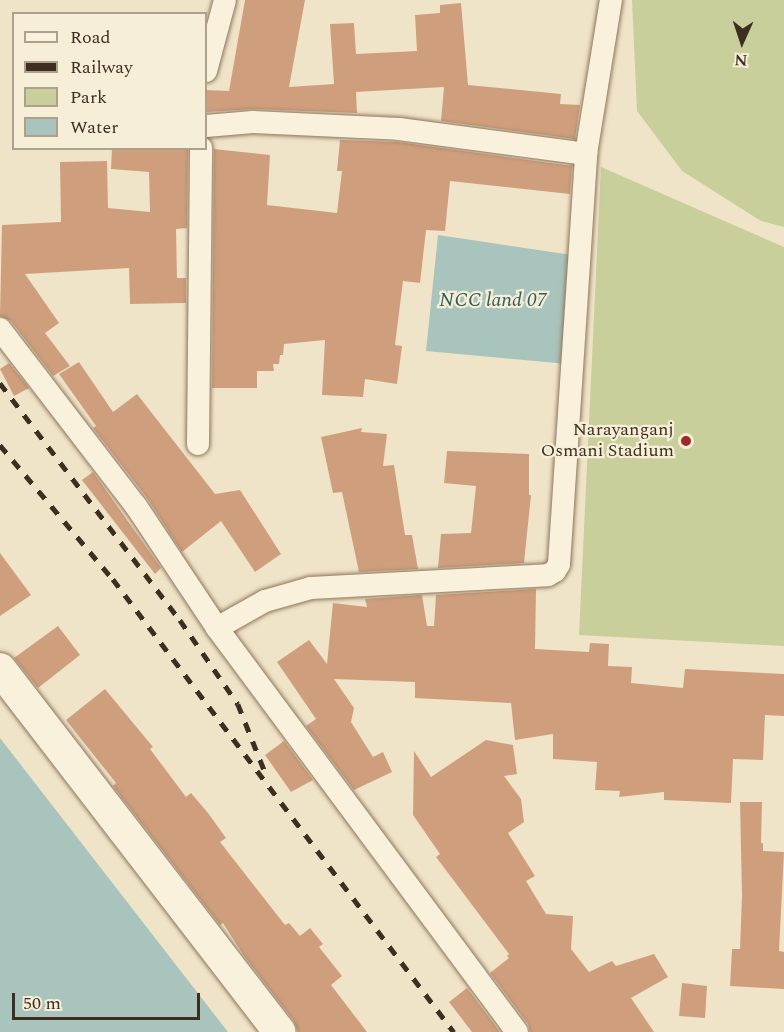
<!DOCTYPE html>
<html>
<head>
<meta charset="utf-8">
<style>
	body { margin:0 }
	#map { position:relative; width:784px; height:1032px; overflow:hidden; background:#f0e4c8; font-family:Spectral,serif }
	div>[style] { position:absolute }
	[style*='--x'] { left:calc(var(--x)*1px); top:calc(var(--y)*1px); width:calc(var(--w)*1px); rotate:calc(var(--a)*1deg) }
	.green>* { inset:0; background:#c9cf9b }
	.water>* { inset:0; background:#a9c4bc }
	.building>* { inset:0; background:#cf9f7d }
	.roads { filter:drop-shadow(0 0 2px #8d765c) drop-shadow(0 0 2px #8d765c) }
	.street>* { height:22px; margin:-11px; padding:0 11px; transform-origin:11px; border-radius:11px; background:#faf1dc }
	.secondary>* { height:32px; margin:-16px; padding:0 16px; transform-origin:16px; border-radius:16px; background:#faf1dc }
	.rail>* { height:4.5px; margin-top:-2.25px; transform-origin:0; background:repeating-linear-gradient(90deg,#3d2e20 0 10px,transparent 0 20px) }
	.dots>* { width:16px; height:16px; translate:-50% -50%; box-sizing:border-box; border:3px solid #f7eed8; border-radius:50% }
	span { translate:-50% -50%; white-space:nowrap; text-align:center; line-height:1.15; -webkit-text-stroke:4.5px #f7eed8; paint-order:stroke }
	.poi-label { font-size:18px; color:#3d2e20 }
	.right { translate:-100% -50%; text-align:right }
	.water-label { font-size:20px; color:#2f5d5a; font-style:italic }
	.legend { position:absolute; left:12px; top:12px; width:195px; height:138px; box-sizing:border-box; background:#f7eed8; border:2px solid #ada18e; margin:0; padding:8px 10px; list-style:none; font-size:18px; color:#3d2e20 }
	.legend li { display:flex; align-items:center; gap:12px; height:30px }
	.legend b { width:30px; border:2px solid #ada18e }
	.north { position:absolute; left:712px; top:12px; width:60px; height:60px; -webkit-text-stroke:4px #f7eed8; paint-order:stroke; rotate:183deg; font-size:16px; font-weight:700; line-height:24px; text-align:center; color:#3d2e20 }
	.north::after { content:''; display:block; margin:auto; width:21px; height:27px; background:#3d2e20; clip-path:polygon(50% 0,100% 100%,50% 72%,0 100%) }
	.scale { position:absolute; left:12px; top:993px; width:188px; height:27px; box-sizing:border-box; border:3px solid #3d2e20; border-top:0; padding-left:8px; font-size:18px; line-height:21px; white-space:nowrap; color:#3d2e20; -webkit-text-stroke:4px #f7eed8; paint-order:stroke }
</style>
</head>
<body>
<div id="map">
	<div class="green">
		<i style="clip-path:polygon(632px 0,784px 0,784px 227px,761px 221px,682px 171px,637px 111px)"></i>
		<i style="clip-path:polygon(601px 167px,784px 247px,784px 646px,579px 635px)"></i>
	</div>
	<div class="water">
		<i style="clip-path:polygon(438px 235px,572px 255px,567px 364px,426px 351px)"></i>
		<i style="clip-path:polygon(0 738px,228px 1032px,0 1032px)"></i>
	</div>
	<div class="building">
		<i style="clip-path:polygon(245px 0,305px 0,289px 87px,334px 84px,330px 24px,354px 23px,356px 54px,417px 51px,415px 15px,440px 13px,440px 5px,461px 3px,468px 85px,561px 94px,560px 104px,580px 105px,575px 139px,441px 121px,444px 87px,356px 92px,357px 113px,254px 109px,206px 112px,206px 90px,229px 91px)"></i>
		<i style="clip-path:polygon(340px 140px,398px 142px,572px 166px,570px 194px,450px 181px,445px 231px,426px 230px,420px 283px,403px 281px,395px 345px,402px 346px,397px 384px,365px 379px,363px 397px,322px 395px,325px 340px,284px 344px,283px 355px,280px 355px,279px 364px,273px 364px,274px 371px,257px 371px,257px 388px,212px 388px,214px 149px,270px 155px,267px 205px,337px 213px,342px 171px,337px 171px)"></i>
		<i style="clip-path:polygon(112px 148px,188px 148px,187px 228px,176px 229px,177px 278px,186px 278px,186px 303px,130px 304px,129px 268px,25px 274px,59px 323px,45px 333px,70px 366px,53px 376px,11px 321px,0 316px,2px 225px,61px 222px,60px 162px,107px 161px,108px 208px,150px 212px,149px 172px,111px 169px)"></i>
		<i style="clip-path:polygon(79px 362px,113px 412px,137px 394px,215px 494px,240px 490px,281px 554px,255px 572px,221px 521px,182px 552px,147px 498px,93px 428px,96px 426px,59px 374px)"></i>
		<i style="clip-path:polygon(9px 363px,29px 388px,14px 396px,0 369px)"></i>
		<i style="clip-path:polygon(362px 428px,361px 432px,387px 434px,383px 466px,394px 465px,405px 535px,412px 535px,418px 569px,359px 572px,342px 492px,333px 493px,321px 437px)"></i>
		<i style="clip-path:polygon(447px 451px,529px 454px,529px 495px,531px 495px,524px 563px,438px 568px,441px 534px,471px 533px,476px 486px,444px 483px)"></i>
		<i style="clip-path:polygon(93px 472px,161px 568px,155px 574px,82px 480px)"></i>
		<i style="clip-path:polygon(0 553px,31px 595px,0 616px)"></i>
		<i style="clip-path:polygon(536px 589px,535px 649px,589px 652px,590px 643px,609px 644px,608px 666px,632px 667px,631px 683px,683px 688px,685px 669px,784px 674px,784px 716px,765px 715px,763px 760px,733px 759px,731px 803px,664px 800px,664px 792px,619px 797px,620px 791px,595px 790px,597px 762px,553px 759px,553px 734px,515px 740px,511px 703px,415px 698px,415px 682px,334px 679px,354px 708px,351px 722px,373px 757px,383px 752px,392px 772px,354px 790px,306px 726px,316px 719px,277px 662px,309px 640px,327px 664px,333px 603px,367px 607px,365px 599px,422px 595px,427px 626px,434px 626px,436px 595px)"></i>
		<i style="clip-path:polygon(58px 626px,80px 655px,38px 688px,14px 658px)"></i>
		<i style="clip-path:polygon(105px 689px,153px 747px,150px 749px,186px 797px,191px 793px,208px 813px,226px 838px,220px 842px,285px 925px,289px 923px,300px 936px,310px 928px,323px 944px,319px 947px,342px 976px,331px 985px,367px 1032px,298px 1032px,294px 1021px,244px 956px,223px 923px,220px 925px,113px 786px,116px 783px,66px 720px)"></i>
		<i style="clip-path:polygon(486px 740px,513px 745px,517px 774px,504px 776px,521px 799px,524px 822px,508px 833px,535px 876px,526px 881px,546px 914px,573px 916px,571px 949px,589px 972px,612px 961px,616px 966px,654px 954px,668px 977px,631px 998px,654px 1032px,530px 1032px,528px 1024px,490px 973px,509px 958px,507px 956px,509px 954px,436px 857px,440px 854px,413px 815px,414px 751px,431px 777px)"></i>
		<i style="clip-path:polygon(284px 741px,313px 780px,291px 792px,265px 755px)"></i>
		<i style="clip-path:polygon(740px 802px,762px 802px,761px 843px,763px 843px,763px 851px,784px 852px,779px 951px,784px 952px,784px 989px,730px 986px,732px 949px,740px 949px,742px 896px)"></i>
		<i style="clip-path:polygon(682px 983px,707px 986px,705px 1018px,679px 1016px)"></i>
		<i style="clip-path:polygon(467px 988px,500px 1032px,472px 1032px,449px 1002px)"></i>
	</div>
	<div class="roads">
		<div class="street">
			<i style="--x:206;--y:71;--w:73;--a:-75"></i>
			<i style="--x:206;--y:126;--w:47;--a:-4.9"></i>
			<i style="--x:253;--y:122;--w:146;--a:2.7"></i>
			<i style="--x:399;--y:129;--w:189;--a:7.6"></i>
			<i style="--x:586;--y:154;--w:156;--a:-80.8"></i>
			<i style="--x:0;--y:329;--w:223;--a:52.5"></i>
			<i style="--x:136;--y:506;--w:146;--a:56.4"></i>
			<i style="--x:217;--y:628;--w:503;--a:53.4"></i>
			<i style="--x:198;--y:444;--w:296;--a:-89.4"></i>
			<i style="--x:217;--y:628;--w:55;--a:-29.4"></i>
			<i style="--x:265;--y:601;--w:48;--a:-15.8"></i>
			<i style="--x:311;--y:588;--w:237;--a:-3.1"></i>
			<i style="--x:548;--y:575;--w:8;--a:-30"></i>
			<i style="--x:555;--y:571;--w:8;--a:-60"></i>
			<i style="--x:559;--y:564;--w:411;--a:-86.2"></i>
		</div>
		<div class="secondary">
			<i style="--x:0;--y:669;--w:458;--a:52.4"></i>
		</div>
	</div>
	<div class="rail">
		<i style="--x:0;--y:383;--w:298;--a:52.8"></i>
		<i style="--x:180;--y:620;--w:102;--a:55.4"></i>
		<i style="--x:238;--y:704;--w:79;--a:68.3"></i>
		<i style="--x:0;--y:445;--w:175;--a:49.9"></i>
		<i style="--x:113;--y:579;--w:567;--a:53.03"></i>
	</div>
	<div class="dots">
		<i style="left:686px;top:441px;background:#9e2a2b"></i>
	</div>
	<div class="poi-label">
		<span class="right" style="left:674px;top:441px">Narayanganj<br>Osmani Stadium</span>
	</div>
	<div class="water-label">
		<span style="left:493px;top:300px">NCC land 07</span>
	</div>
	<ul class="legend">
	<li><b style="height:8px;background:#faf1dc"></b>Road</li>
	<li><b style="height:8px;background:#3d2e20"></b>Railway</li>
	<li><b style="height:16px;background:#c9cf9b"></b>Park</li>
	<li><b style="height:16px;background:#a9c4bc"></b>Water</li>
	</ul>
	<div class="north">N</div>
	<div class="scale">50 m</div>
</div>
</body>
</html>
